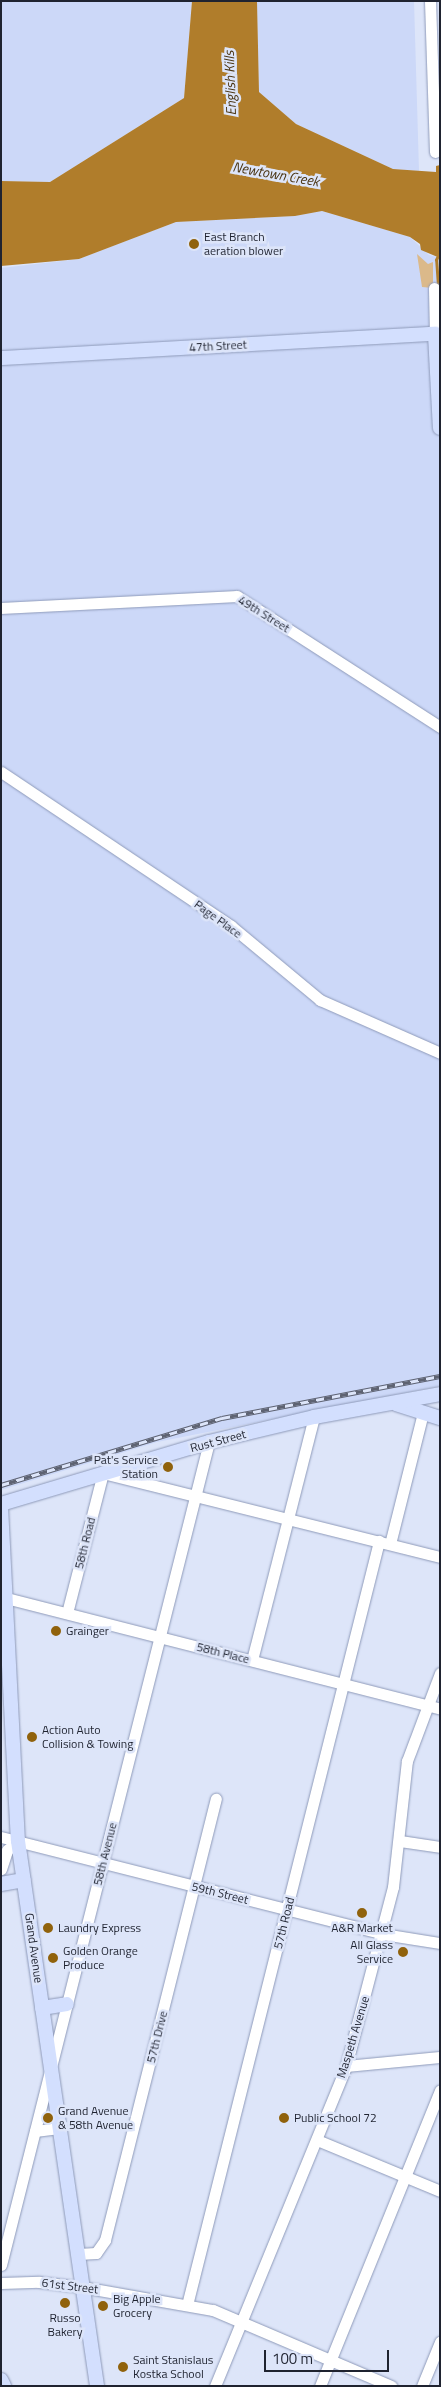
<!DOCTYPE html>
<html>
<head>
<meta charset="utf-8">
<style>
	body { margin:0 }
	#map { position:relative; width:441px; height:2387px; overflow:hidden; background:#dde5f9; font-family:"Titillium Web",sans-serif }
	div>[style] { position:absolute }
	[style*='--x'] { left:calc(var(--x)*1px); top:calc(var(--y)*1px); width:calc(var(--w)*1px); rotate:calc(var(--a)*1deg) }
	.built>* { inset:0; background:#ccd8f8 }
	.green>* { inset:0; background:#dbb98a }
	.water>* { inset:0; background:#b07d2b }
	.stream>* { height:2.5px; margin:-1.25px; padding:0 1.25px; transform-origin:1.25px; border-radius:1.25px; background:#b07d2b }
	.roads { filter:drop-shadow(0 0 1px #8e9ab9) drop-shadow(0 0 1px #8e9ab9) }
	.minor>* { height:11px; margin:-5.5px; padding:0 5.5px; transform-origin:5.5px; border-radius:5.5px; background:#fff }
	.major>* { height:14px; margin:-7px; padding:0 7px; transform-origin:7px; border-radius:7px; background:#d3dffe }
	.rail>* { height:4.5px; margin-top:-2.25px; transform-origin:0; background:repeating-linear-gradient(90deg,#dde5f9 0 8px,#5e6372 0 16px); box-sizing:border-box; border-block:1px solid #5e6372 }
	.dots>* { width:14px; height:14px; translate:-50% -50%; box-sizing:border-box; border:2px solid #dde5f9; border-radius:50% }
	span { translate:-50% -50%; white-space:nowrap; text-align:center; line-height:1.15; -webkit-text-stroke:5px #dde5f9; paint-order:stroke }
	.poi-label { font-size:12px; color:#1f2330 }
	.left { translate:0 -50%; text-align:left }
	.right { translate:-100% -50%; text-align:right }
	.street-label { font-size:12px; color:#1f2330 }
	.water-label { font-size:14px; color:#4a3412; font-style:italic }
	.frame { position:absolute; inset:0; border:2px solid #1f2330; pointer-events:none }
	.scale { position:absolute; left:264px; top:2350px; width:125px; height:22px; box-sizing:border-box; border:2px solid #1f2330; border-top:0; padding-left:6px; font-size:15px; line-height:18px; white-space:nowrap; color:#1f2330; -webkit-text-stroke:4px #dde5f9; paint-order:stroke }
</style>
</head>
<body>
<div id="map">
	<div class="built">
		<i style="clip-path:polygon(1px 1px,192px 1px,184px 98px,50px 182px,1px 181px)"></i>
		<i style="clip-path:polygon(257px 1px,414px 1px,419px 171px,393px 169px,296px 124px,259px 92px)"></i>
		<i style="clip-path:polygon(322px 211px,410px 237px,429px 255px,440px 258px,440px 1386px,157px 1442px,1px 1490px,1px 268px,79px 259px,176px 222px,295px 216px)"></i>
	</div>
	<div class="green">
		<i style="clip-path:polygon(417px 254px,428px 264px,433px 262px,433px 288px,422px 287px)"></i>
	</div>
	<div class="water">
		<i style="clip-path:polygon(192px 1px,257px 1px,259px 92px,296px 124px,393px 169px,436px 172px,436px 166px,440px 165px,440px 258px,421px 250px,420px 244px,410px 237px,322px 211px,295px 216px,176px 222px,79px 259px,1px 266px,1px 181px,50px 182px,184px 98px)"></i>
	</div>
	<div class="stream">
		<i style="--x:438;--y:286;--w:26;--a:-94"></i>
		<i style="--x:436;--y:260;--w:10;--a:-66"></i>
	</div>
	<div class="roads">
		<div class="minor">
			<i style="--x:430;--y:1;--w:151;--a:88.1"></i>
			<i style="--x:434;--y:288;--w:46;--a:88.8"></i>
			<i style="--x:1;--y:608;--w:236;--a:-2.9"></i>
			<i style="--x:237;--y:596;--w:242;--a:32.8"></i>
			<i style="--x:1;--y:772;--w:277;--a:33.8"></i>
			<i style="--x:231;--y:926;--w:116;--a:39.7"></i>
			<i style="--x:320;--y:1000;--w:131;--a:23.8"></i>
			<i style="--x:390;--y:1544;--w:135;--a:-75.9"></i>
			<i style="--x:6;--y:1598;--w:448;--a:14.3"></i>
			<i style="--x:67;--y:1613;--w:145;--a:-75.6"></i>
			<i style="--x:103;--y:1473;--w:347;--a:14"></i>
			<i style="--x:252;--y:1660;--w:251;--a:-75.7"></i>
			<i style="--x:1;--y:1837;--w:394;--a:14.2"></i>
			<i style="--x:383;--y:1934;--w:58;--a:9"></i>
			<i style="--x:400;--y:1841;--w:40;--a:8.5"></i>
			<i style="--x:1;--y:1869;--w:20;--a:-72"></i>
			<i style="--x:7;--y:1850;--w:14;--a:-39"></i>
			<i style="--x:346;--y:2066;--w:94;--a:-5.5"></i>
			<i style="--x:35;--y:2131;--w:24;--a:-7"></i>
			<i style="--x:317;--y:2140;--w:133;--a:22.5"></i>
			<i style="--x:78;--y:2254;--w:18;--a:-3"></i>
			<i style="--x:96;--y:2253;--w:16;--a:-55"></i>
			<i style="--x:105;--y:2240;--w:455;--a:-75.9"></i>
			<i style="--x:1;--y:2265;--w:849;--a:-75.82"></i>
			<i style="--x:1;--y:2283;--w:38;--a:-2"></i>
			<i style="--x:39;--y:2282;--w:43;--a:6.6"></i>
			<i style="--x:82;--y:2287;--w:133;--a:10"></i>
			<i style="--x:213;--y:2310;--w:194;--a:23.1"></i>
			<i style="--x:187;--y:2305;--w:788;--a:-75.89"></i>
			<i style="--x:215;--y:2386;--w:346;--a:-67.7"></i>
			<i style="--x:346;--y:2066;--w:185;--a:-75.3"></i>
			<i style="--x:393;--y:1887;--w:127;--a:-83.7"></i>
			<i style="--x:407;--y:1761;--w:94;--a:-69.4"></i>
			<i style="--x:320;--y:2386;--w:319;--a:-67.9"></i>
			<i style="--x:422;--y:2386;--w:48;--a:-67.8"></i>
		</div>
		<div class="major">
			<i style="--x:1;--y:358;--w:435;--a:-3.2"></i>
			<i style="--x:435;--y:334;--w:94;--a:87"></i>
			<i style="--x:396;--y:1404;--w:46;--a:17.7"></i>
			<i style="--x:1;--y:1504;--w:217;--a:-16.6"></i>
			<i style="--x:209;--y:1442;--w:108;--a:-13.4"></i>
			<i style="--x:314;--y:1417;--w:128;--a:-10.3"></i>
			<i style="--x:1;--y:1507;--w:334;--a:87.1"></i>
			<i style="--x:18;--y:1841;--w:551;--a:81.75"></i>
			<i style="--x:1;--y:1884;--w:23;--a:-10"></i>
			<i style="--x:42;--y:2008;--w:25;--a:-9"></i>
			<i style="--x:1;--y:2380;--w:7;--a:63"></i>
		</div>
	</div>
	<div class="rail">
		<i style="--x:1;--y:1485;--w:231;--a:-16.9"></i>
		<i style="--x:222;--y:1418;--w:222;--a:-10.9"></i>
	</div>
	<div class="dots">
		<i style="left:194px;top:244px;background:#90620c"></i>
		<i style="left:168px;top:1467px;background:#90620c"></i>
		<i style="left:56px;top:1631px;background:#90620c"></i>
		<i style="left:32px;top:1737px;background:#90620c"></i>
		<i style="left:362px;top:1913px;background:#90620c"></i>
		<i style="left:48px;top:1928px;background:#90620c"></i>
		<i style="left:403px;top:1952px;background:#90620c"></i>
		<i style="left:53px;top:1958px;background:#90620c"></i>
		<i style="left:48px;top:2118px;background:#90620c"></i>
		<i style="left:284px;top:2118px;background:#90620c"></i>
		<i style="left:65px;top:2303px;background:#90620c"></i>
		<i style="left:103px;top:2306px;background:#90620c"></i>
		<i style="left:123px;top:2367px;background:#90620c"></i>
	</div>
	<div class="poi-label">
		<span class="left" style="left:204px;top:244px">East Branch<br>aeration blower</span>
		<span class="right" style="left:158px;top:1467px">Pat's Service<br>Station</span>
		<span class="left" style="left:66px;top:1631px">Grainger</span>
		<span class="left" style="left:42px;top:1737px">Action Auto<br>Collision &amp; Towing</span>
		<span class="left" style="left:58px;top:1928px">Laundry Express</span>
		<span style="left:362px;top:1928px">A&amp;R Market</span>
		<span class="right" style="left:393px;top:1952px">All Glass<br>Service</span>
		<span class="left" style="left:63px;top:1958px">Golden Orange<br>Produce</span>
		<span class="left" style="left:58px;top:2118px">Grand Avenue<br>&amp; 58th Avenue</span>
		<span class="left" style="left:294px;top:2118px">Public School 72</span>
		<span class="left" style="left:113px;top:2306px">Big Apple<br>Grocery</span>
		<span style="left:65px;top:2325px">Russo<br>Bakery</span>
		<span class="left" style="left:133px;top:2367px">Saint Stanislaus<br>Kostka School</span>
	</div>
	<div class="street-label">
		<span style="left:218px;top:346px;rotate:-3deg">47th Street</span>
		<span style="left:264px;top:614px;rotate:32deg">49th Street</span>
		<span style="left:218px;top:919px;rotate:36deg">Page Place</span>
		<span style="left:218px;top:1441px;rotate:-15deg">Rust Street</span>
		<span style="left:85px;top:1543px;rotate:-76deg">58th Road</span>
		<span style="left:223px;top:1653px;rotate:14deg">58th Place</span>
		<span style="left:105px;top:1854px;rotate:-76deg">58th Avenue</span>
		<span style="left:220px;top:1893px;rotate:14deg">59th Street</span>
		<span style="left:284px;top:1923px;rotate:-76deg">57th Road</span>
		<span style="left:34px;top:1948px;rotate:82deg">Grand Avenue</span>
		<span style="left:157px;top:2037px;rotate:-76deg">57th Drive</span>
		<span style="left:353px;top:2037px;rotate:-73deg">Maspeth Avenue</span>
		<span style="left:70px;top:2286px;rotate:7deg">61st Street</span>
	</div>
	<div class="water-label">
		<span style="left:230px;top:83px;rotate:-92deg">English Kills</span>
		<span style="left:276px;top:174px;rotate:10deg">Newtown Creek</span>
	</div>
	<div class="frame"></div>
	<div class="scale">100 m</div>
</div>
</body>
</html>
